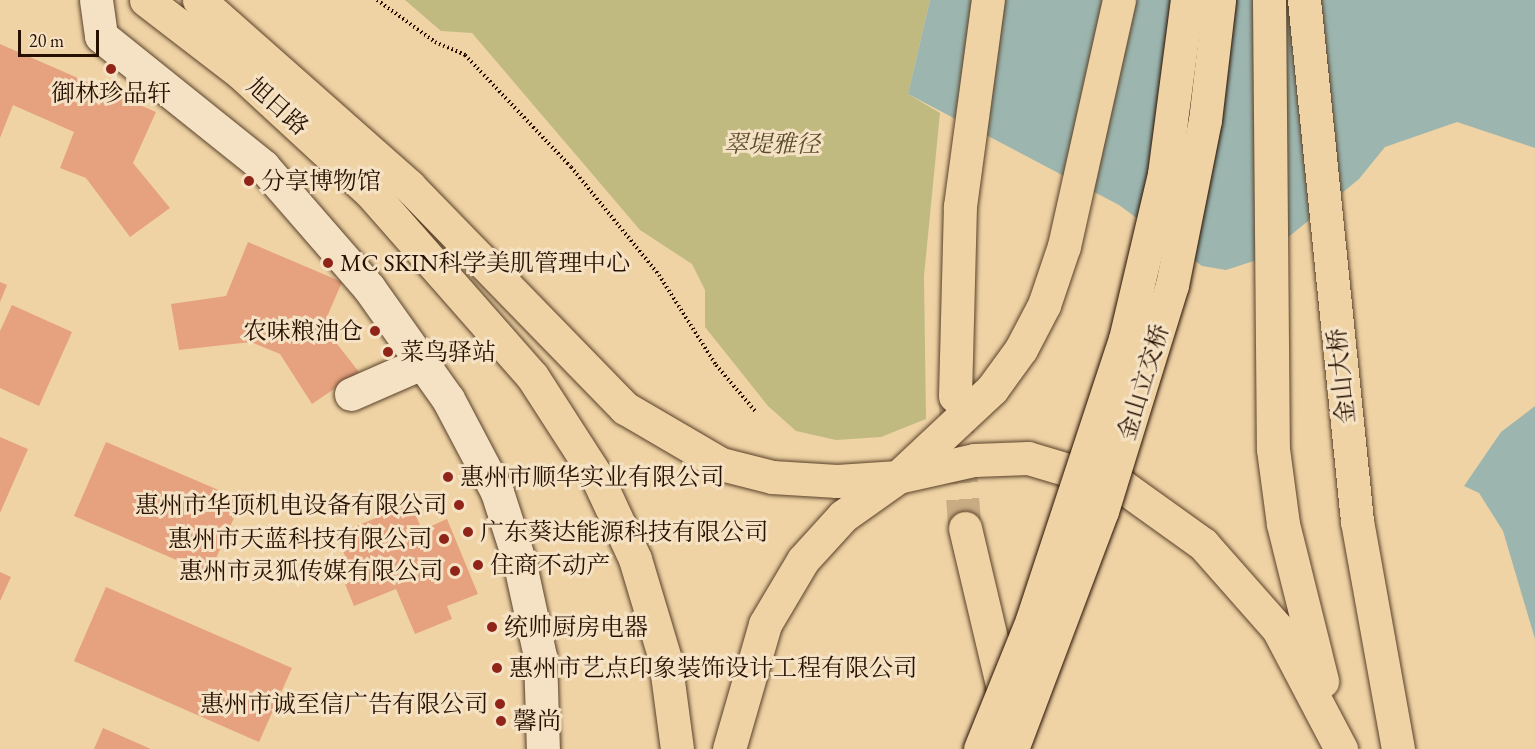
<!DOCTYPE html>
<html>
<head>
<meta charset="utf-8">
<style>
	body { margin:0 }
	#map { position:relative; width:1535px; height:749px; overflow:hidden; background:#efd3a5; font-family:"EB Garamond","Noto Serif SC",serif }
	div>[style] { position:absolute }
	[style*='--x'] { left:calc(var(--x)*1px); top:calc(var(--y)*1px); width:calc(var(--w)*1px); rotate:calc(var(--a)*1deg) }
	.green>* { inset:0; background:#c0ba81 }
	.water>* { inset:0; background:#9cb6af }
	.building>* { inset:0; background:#e6a27f }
	.major-tunnel>* { height:33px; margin-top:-16.5px; transform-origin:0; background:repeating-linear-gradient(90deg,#c7ac84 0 33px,transparent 0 49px) }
	.path>* { height:4px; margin-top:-2px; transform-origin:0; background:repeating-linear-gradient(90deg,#271000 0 1.5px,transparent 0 4.5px) }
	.roads { filter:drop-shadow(0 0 2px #594129) drop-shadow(0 0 2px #594129) }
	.minor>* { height:33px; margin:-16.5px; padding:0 16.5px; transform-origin:16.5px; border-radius:16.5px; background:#f5e2c4 }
	.major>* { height:33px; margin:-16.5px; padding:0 16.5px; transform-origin:16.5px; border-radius:16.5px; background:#efd3a5 }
	.bridges { filter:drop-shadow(0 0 2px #271000) drop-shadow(0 0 2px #271000) }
	.major-bridge>* { height:33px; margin:-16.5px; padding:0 16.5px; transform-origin:16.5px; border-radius:16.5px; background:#efd3a5 }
	.dots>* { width:16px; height:16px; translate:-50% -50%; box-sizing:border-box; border:3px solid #f5e2c4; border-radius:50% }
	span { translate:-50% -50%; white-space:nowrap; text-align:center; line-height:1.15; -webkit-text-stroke:6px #f5e2c4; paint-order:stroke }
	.poi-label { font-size:24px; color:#271000 }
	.left { translate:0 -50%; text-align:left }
	.right { translate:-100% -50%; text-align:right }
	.street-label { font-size:24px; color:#271000 }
	.park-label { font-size:24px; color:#5d4c2d; font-style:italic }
	.scale { position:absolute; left:18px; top:30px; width:81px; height:27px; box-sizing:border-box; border:3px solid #271000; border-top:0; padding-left:8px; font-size:18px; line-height:21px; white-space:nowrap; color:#271000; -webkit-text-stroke:4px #f5e2c4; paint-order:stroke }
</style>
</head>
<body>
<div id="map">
	<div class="green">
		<i style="clip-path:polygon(405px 0,930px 0,908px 94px,940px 113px,924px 276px,926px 419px,881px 437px,836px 440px,796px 431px,768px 406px,705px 327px,705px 290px,692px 264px,640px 230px,472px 33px,441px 31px)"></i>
	</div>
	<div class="water">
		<i style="clip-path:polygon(930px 0,1535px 0,1535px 148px,1457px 122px,1385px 147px,1359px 179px,1263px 258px,1226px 270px,1202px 266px,1119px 205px,908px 94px)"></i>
		<i style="clip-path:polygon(1535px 406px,1535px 639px,1503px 531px,1479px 493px,1464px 486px,1501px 432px)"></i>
	</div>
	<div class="building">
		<i style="clip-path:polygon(0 44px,156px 112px,133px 163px,170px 208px,130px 237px,86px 178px,60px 168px,74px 132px,13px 105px,0 138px)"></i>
		<i style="clip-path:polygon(248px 242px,342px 282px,323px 326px,359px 372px,312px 404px,280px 354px,251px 342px,179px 350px,171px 304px,226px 296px)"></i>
		<i style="clip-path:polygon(0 282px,7px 285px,0 302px)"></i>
		<i style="clip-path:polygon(12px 305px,72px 332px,39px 406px,0 388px,0 331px)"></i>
		<i style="clip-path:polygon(0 437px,28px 449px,0 513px)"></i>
		<i style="clip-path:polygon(106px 442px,242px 500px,209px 574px,74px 516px)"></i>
		<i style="clip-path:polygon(411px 504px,422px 530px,447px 519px,478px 594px,447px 606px,452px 619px,415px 634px,396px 589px,354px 606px,345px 584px,355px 580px,336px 534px)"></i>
		<i style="clip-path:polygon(0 572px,11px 577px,0 601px)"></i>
		<i style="clip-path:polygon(106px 587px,292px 668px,259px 742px,74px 661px)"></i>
		<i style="clip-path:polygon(103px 728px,151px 749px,94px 749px)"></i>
	</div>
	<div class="major-tunnel">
		<i style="--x:955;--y:401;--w:127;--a:85.5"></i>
	</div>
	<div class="path">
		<i style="--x:377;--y:0;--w:72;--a:35.9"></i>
		<i style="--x:435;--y:42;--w:33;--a:23"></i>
		<i style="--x:465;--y:55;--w:154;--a:46.6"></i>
		<i style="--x:571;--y:167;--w:139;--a:50.8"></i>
		<i style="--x:659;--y:275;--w:107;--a:57.7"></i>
		<i style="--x:716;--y:365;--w:62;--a:49.6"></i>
	</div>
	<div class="roads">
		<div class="minor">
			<i style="--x:96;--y:0;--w:36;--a:82"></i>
			<i style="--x:101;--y:36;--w:208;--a:38.7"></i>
			<i style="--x:263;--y:166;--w:162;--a:49"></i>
			<i style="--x:369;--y:288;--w:136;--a:54.6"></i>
			<i style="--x:448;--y:399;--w:105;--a:62.2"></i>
			<i style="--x:497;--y:492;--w:71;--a:72.1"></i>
			<i style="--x:519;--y:560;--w:98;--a:77.7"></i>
			<i style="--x:540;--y:656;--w:93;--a:88.2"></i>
			<i style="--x:351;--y:394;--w:80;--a:-23.7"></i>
		</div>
		<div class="major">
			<i style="--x:146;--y:0;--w:118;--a:37.5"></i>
			<i style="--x:240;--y:72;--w:180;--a:42.7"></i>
			<i style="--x:372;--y:194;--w:242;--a:48.7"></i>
			<i style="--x:532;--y:376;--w:120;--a:57.2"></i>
			<i style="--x:597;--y:477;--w:90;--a:65.1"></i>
			<i style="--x:635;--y:559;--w:104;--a:73.3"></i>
			<i style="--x:665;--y:659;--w:91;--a:82.4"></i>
			<i style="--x:199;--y:0;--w:281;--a:41.5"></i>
			<i style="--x:409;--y:186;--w:310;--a:45.8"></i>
			<i style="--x:625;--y:408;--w:111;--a:30.3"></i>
			<i style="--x:721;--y:464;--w:53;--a:14.3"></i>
			<i style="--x:772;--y:477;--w:65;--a:3.5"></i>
			<i style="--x:837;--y:481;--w:61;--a:-3.8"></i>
			<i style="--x:898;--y:477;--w:129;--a:-43.1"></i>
			<i style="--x:992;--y:389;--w:49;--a:-54.1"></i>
			<i style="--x:1021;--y:349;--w:50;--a:-62.4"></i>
			<i style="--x:1044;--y:305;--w:62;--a:-71.3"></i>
			<i style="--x:1064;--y:246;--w:252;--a:-77.4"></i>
			<i style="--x:1269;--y:0;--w:449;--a:89.5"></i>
			<i style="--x:1273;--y:449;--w:76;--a:82.4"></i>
			<i style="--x:1283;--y:524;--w:162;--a:76"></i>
			<i style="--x:1304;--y:0;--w:524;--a:84.19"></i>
			<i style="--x:1357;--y:521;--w:232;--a:79.8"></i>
			<i style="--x:955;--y:396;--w:190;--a:-88.5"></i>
			<i style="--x:960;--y:206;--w:208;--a:-82.3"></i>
			<i style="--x:965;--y:528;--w:187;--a:76.7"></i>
			<i style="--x:729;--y:749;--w:130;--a:-73.9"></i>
			<i style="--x:765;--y:624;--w:74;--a:-59.3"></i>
			<i style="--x:803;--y:560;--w:59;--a:-47.7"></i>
			<i style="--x:843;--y:516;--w:67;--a:-35.3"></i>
			<i style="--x:898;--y:477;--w:78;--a:-12.6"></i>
			<i style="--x:974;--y:460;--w:54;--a:-2.1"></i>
			<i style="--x:1028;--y:458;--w:98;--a:16.6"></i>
			<i style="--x:1122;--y:486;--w:100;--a:35.6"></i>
			<i style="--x:1203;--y:544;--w:113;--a:48.6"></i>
			<i style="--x:1278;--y:629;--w:136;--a:62.3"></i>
		</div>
	</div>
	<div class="bridges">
		<div class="major-bridge">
			<i style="--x:980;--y:749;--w:139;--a:-68"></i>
			<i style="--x:1032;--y:620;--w:296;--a:-71.7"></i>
			<i style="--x:1125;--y:339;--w:170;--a:-76.7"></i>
			<i style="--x:1164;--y:174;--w:176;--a:-82.5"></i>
			<i style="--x:1012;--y:749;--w:254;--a:-69.3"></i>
			<i style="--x:1102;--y:511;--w:237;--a:-72.8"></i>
			<i style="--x:1172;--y:285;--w:168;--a:-78.7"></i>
			<i style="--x:1205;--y:120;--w:121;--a:-83.3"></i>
		</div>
	</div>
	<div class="dots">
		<i style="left:111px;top:69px;background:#8f2418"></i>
		<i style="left:249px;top:181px;background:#8f2418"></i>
		<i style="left:328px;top:263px;background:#8f2418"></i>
		<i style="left:375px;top:331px;background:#8f2418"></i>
		<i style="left:388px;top:352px;background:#8f2418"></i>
		<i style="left:448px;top:477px;background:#8f2418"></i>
		<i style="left:459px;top:505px;background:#8f2418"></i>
		<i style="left:468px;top:532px;background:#8f2418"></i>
		<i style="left:444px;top:539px;background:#8f2418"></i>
		<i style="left:478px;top:565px;background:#8f2418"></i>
		<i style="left:455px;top:571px;background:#8f2418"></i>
		<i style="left:492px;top:627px;background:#8f2418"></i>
		<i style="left:497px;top:668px;background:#8f2418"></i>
		<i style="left:500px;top:704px;background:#8f2418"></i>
		<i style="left:501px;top:721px;background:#8f2418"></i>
	</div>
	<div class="poi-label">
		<span style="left:111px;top:93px">御林珍品轩</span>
		<span class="left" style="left:261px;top:181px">分享博物馆</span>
		<span class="left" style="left:340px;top:263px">MC SKIN科学美肌管理中心</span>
		<span class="right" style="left:363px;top:331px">农味粮油仓</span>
		<span class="left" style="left:400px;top:352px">菜鸟驿站</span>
		<span class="left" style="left:460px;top:477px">惠州市顺华实业有限公司</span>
		<span class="right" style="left:447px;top:505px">惠州市华顶机电设备有限公司</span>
		<span class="left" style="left:480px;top:532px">广东葵达能源科技有限公司</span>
		<span class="right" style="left:432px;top:539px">惠州市天蓝科技有限公司</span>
		<span class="left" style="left:490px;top:565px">住商不动产</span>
		<span class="right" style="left:443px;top:571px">惠州市灵狐传媒有限公司</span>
		<span class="left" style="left:504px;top:627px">统帅厨房电器</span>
		<span class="left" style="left:509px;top:668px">惠州市艺点印象装饰设计工程有限公司</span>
		<span class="right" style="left:488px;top:704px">惠州市诚至信广告有限公司</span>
		<span class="left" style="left:513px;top:721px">馨尚</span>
	</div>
	<div class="street-label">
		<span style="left:278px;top:106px;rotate:42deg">旭日路</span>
		<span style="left:1341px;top:376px;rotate:-96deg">金山大桥</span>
		<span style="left:1143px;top:382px;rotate:-73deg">金山立交桥</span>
	</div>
	<div class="park-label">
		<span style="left:772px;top:144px">翠堤雅径</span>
	</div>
	<div class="scale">20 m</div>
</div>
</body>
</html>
